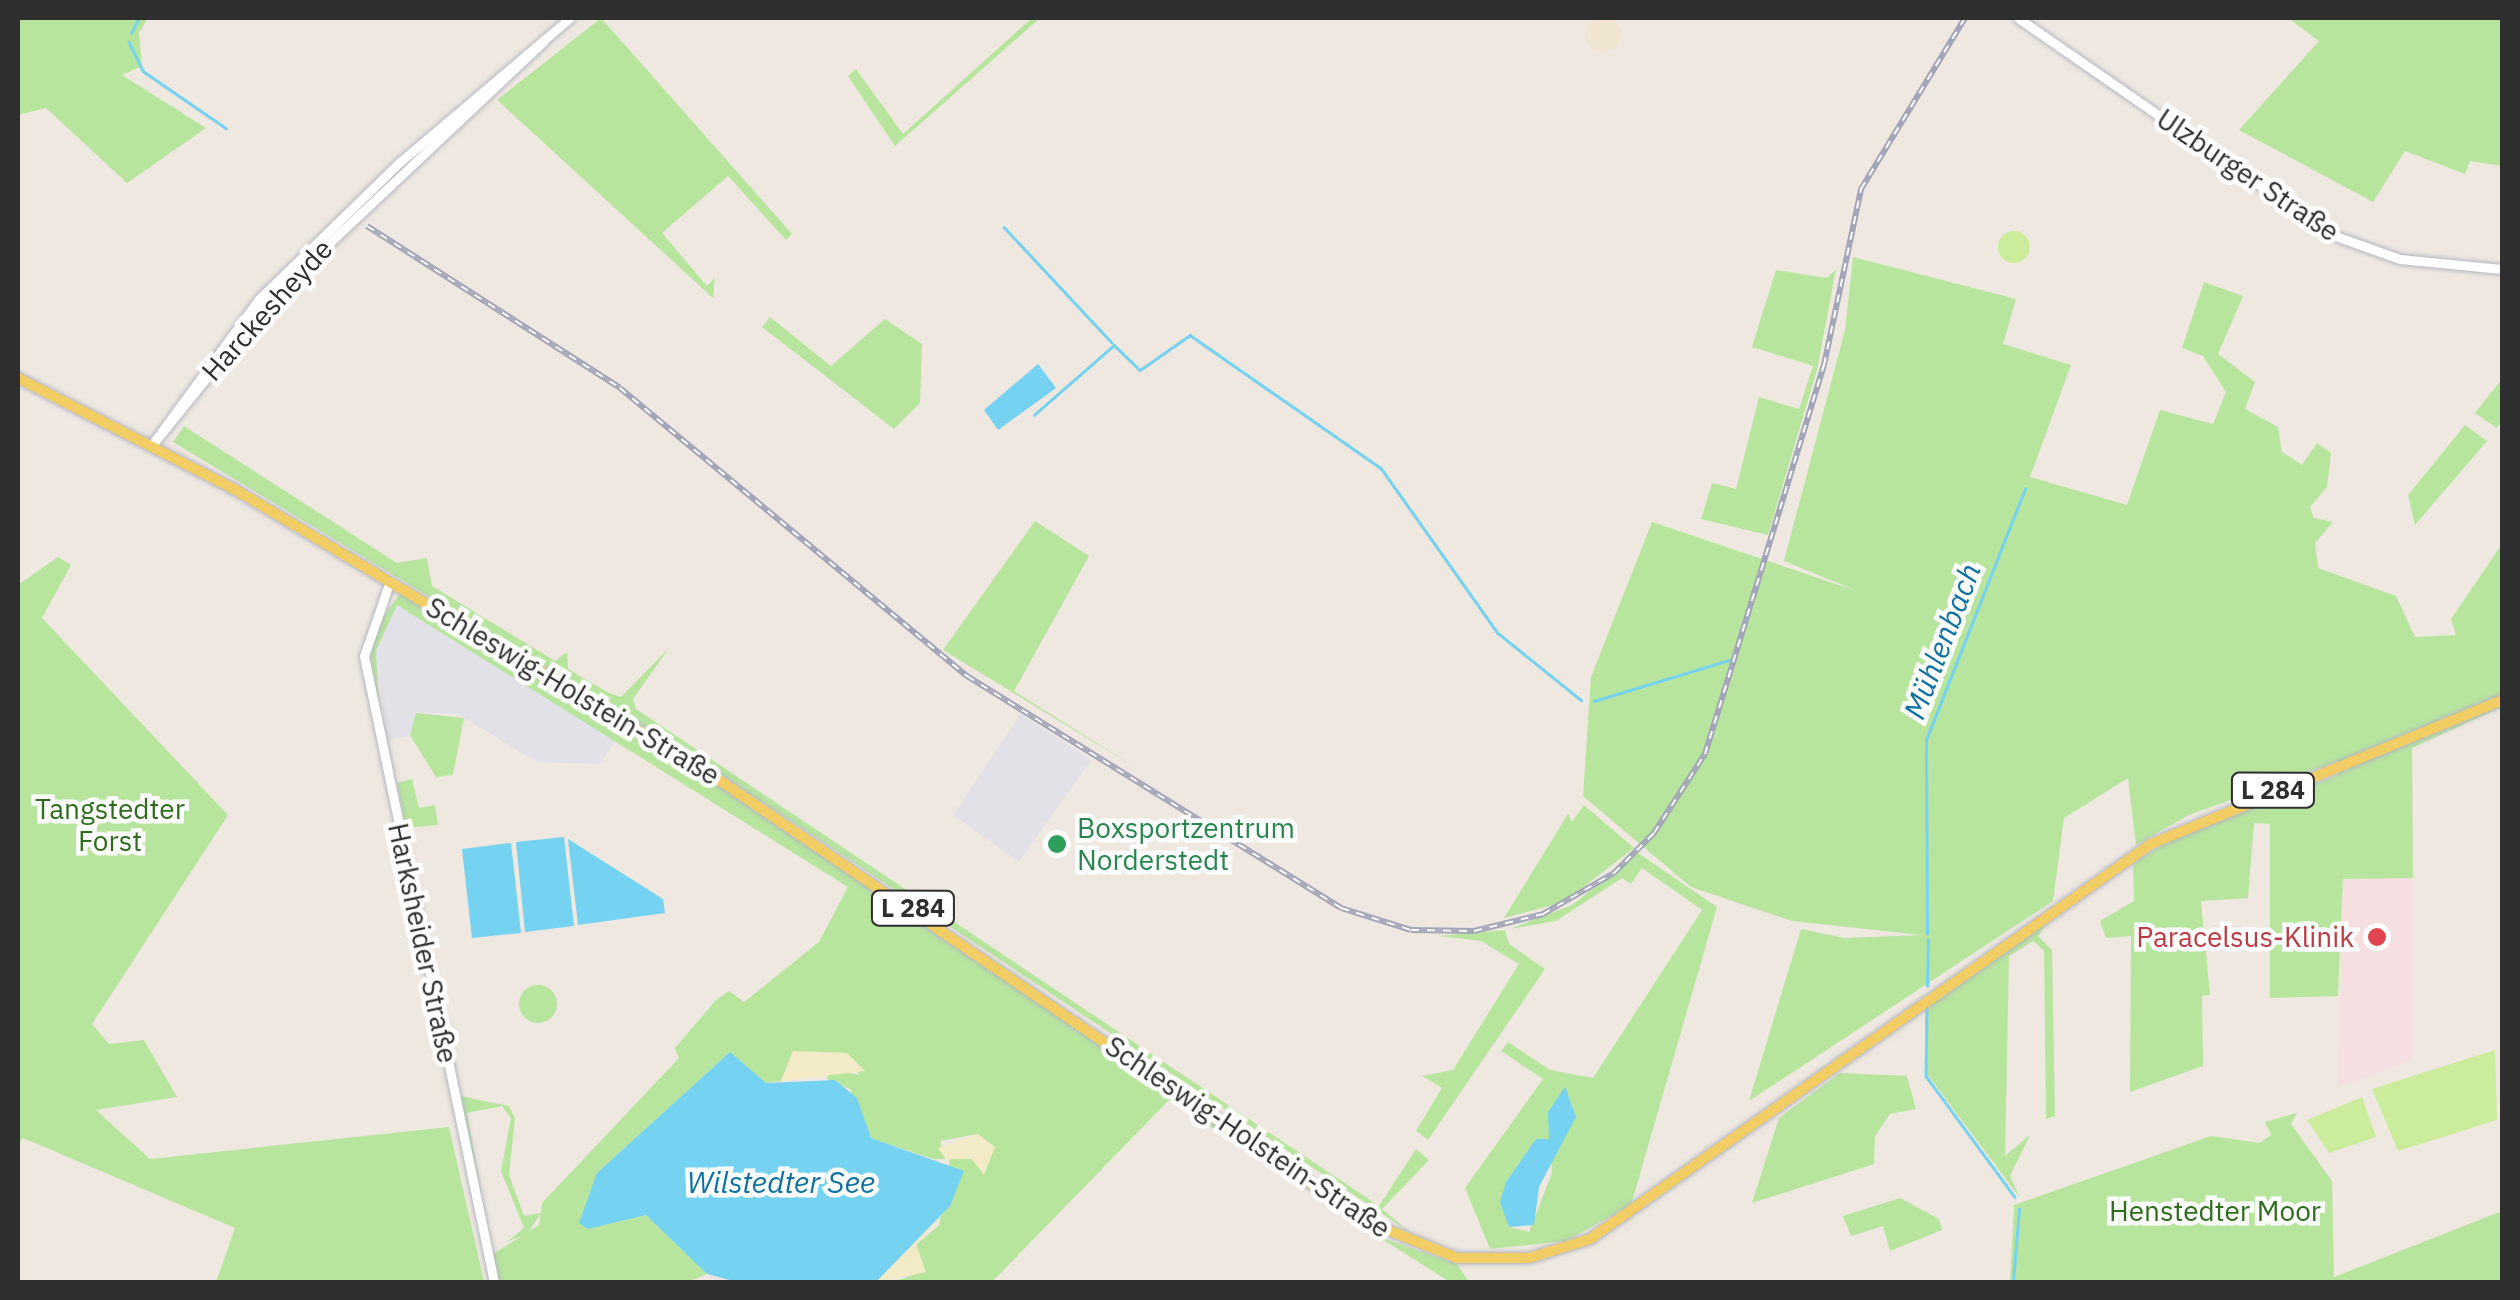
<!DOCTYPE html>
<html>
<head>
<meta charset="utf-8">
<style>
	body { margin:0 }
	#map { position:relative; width:2520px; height:1300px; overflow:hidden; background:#efe8e1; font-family:"IBM Plex Sans",sans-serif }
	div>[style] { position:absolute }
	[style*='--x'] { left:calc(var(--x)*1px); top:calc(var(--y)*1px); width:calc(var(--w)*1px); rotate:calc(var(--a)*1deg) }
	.industrial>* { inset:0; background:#e2e1e8 }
	.education>* { inset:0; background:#f0e5d1 }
	.round { border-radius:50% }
	.medical>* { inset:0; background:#f5dfe0 }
	.green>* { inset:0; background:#b7e59e }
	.sand>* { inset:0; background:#f3ebc5 }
	.pitch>* { inset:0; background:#cbec9a }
	.water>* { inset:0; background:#75d2f0 }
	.stream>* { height:2.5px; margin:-1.25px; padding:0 1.25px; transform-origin:1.25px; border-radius:1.25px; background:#75d2f0 }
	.roads { filter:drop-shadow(0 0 2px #b4b7c1) drop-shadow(0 0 2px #b4b7c1) }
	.secondary>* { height:9px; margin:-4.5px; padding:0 4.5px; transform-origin:4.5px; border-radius:4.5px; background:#fff }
	.primary>* { height:10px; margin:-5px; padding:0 5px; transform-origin:5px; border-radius:5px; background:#f2cd63 }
	.rail>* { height:6px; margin-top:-3px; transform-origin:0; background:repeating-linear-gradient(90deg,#fff 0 8px,#a3a6b8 0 16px); box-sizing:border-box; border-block:2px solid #a3a6b8 }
	.dots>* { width:28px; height:28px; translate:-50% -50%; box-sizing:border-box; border:5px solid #fff; border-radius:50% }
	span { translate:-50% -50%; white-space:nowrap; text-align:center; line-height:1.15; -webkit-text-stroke:9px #fff; paint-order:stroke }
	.shield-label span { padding:2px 8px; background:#fff; border:2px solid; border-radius:8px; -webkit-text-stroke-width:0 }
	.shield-label { font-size:25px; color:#2e2e2e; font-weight:700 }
	.street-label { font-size:28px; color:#2e2e2e }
	.park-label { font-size:28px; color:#2e6d1b }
	.leisure-label { font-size:28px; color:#27864d }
	.left { translate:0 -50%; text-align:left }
	.health-label { font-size:28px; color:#be3a42 }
	.right { translate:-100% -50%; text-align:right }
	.water-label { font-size:30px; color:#0d72a2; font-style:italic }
	.frame { position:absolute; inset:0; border:20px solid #2e2e2e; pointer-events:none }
</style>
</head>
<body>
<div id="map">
	<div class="industrial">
		<i style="clip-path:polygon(397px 605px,619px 736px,600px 764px,537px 762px,458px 714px,416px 713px,410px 735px,387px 741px,376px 651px)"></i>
		<i style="clip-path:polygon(1021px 714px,1091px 760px,1019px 862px,953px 815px)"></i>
	</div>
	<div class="education">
		<i class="round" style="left:1585px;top:16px;width:36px;height:36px"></i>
	</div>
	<div class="medical">
		<i style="clip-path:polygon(2413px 878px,2413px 1060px,2338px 1087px,2343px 879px)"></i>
	</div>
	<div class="green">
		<i style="clip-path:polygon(18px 18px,148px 18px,139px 33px,142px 66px,122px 75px,206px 128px,127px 183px,46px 108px,18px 115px)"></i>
		<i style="clip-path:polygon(601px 18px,792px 234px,786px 240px,728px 176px,662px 233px,707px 286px,715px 278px,713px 298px,497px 100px)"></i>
		<i style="clip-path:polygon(1032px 18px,1040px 18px,895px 146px,848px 76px,856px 69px,903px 134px)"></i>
		<i style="clip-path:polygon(2288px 18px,2502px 18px,2502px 166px,2470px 161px,2465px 174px,2405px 151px,2373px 202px,2239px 130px,2319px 41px)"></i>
		<i style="clip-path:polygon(1853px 257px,2016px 299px,2003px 344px,2071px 365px,2030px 477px,2127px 505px,2160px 410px,2213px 424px,2226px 392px,2203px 356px,2182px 348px,2204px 282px,2243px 296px,2218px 354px,2255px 382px,2245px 409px,2278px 427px,2282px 452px,2302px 465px,2317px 443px,2331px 453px,2327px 487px,2310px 507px,2314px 518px,2333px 522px,2315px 543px,2318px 568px,2396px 596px,2415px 637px,2456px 635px,2451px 619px,2502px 544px,2502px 707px,2412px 748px,2413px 878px,2343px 879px,2338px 996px,2270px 998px,2270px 824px,2254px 823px,2248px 898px,2201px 901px,2210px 995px,2202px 996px,2203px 1066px,2130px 1092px,2131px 936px,2106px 938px,2100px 921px,2134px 901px,2133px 863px,2179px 835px,2338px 775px,2338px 761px,2189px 815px,2136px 845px,2128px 778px,2064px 818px,2053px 901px,1749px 1101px,1801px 929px,1845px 938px,1922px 935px,1792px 921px,1691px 887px,1583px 796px,1591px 677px,1652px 522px,1857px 591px,1784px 561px,1845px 330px)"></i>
		<i style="clip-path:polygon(1836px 269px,1817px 370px,1768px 535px,1701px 519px,1712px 483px,1736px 489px,1759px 397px,1799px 409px,1813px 366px,1752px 347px,1776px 270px,1827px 278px)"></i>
		<i style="clip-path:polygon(770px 317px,831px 366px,885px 319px,922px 344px,920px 403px,894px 429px,762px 327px)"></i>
		<i style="clip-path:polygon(2502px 379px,2502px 421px,2497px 428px,2475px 413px)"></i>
		<i style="clip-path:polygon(2465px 425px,2487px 441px,2415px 525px,2408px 495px)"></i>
		<i style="clip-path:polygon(184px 426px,397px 563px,427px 558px,432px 586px,555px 661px,567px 652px,568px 669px,609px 693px,621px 697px,669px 648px,633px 699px,636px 709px,1379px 1206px,1416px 1149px,1429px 1160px,1382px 1209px,1411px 1233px,698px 759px,173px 442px)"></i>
		<i style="clip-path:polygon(1035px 521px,1089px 556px,1014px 691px,1141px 771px,943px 650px)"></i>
		<i style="clip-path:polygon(58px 557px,71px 565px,42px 618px,228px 815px,92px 1024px,109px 1044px,144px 1040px,177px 1097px,96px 1110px,150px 1159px,449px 1127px,484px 1282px,216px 1282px,235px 1228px,23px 1138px,18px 1146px,18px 585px)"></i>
		<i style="clip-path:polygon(401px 592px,735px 794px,1336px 1208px,1169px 1100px,992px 1282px,892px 1282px,925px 1271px,916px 1245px,939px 1225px,950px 1159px,972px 1159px,984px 1174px,978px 1134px,940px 1141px,946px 1159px,933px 1159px,871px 1138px,850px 1089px,827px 1079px,830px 1070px,859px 1075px,847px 1053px,793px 1052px,781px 1081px,765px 1083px,730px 1052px,597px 1173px,588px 1229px,646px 1215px,707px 1274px,688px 1282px,497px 1282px,493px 1254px,539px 1225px,542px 1203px,679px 1058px,675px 1048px,716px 1000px,729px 991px,744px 1002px,819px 942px,848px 887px,397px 605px,376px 651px,380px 721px,368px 638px)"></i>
		<i style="clip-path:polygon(416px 713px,464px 718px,453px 775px,436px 777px,410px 735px)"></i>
		<i style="clip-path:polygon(412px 779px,419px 808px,435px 805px,438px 825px,406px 828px,397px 783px)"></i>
		<i style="clip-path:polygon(1584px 805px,1634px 848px,1564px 902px,1504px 918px,1568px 814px,1572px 822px)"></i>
		<i style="clip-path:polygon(evenodd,1638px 853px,1717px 907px,1631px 1205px,1566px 1241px,1490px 1249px,1465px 1188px,1543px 1079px,1501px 1051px,1508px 1042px,1550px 1070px,1593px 1078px,1702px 910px,1642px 868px,1631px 884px,1622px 878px,1556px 921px,1510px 929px,1572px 905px,1638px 853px,1536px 1139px,1550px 1139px,1552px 1173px,1529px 1232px,1509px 1227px,1506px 1182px,1536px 1139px)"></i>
		<i style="clip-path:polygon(2052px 917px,2038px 936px,2052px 950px,2055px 1116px,2046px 1119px,2044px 951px,2033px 941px,2009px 956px,2005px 1156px,2030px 1135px,2010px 1176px,2020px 1198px,1925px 1071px,1925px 1010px)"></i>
		<i style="clip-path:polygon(1505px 930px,1509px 944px,1545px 969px,1428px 1140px,1416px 1131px,1442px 1088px,1422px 1076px,1453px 1070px,1519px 964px,1481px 941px,1438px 936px)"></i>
		<i class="round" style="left:519px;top:985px;width:38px;height:38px"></i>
		<i style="clip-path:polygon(1840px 1073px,1907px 1076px,1916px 1109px,1890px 1114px,1875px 1136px,1874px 1164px,1752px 1203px,1779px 1118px)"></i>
		<i style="clip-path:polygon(460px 1096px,509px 1106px,515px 1118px,509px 1175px,524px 1216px,541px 1213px,528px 1233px,507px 1242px,524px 1228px,501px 1171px,511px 1118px,502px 1106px,467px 1113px,491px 1249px)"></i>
		<i style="clip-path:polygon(2297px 1113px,2291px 1124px,2332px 1181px,2334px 1277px,2502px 1211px,2502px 1282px,2010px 1282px,2014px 1205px,2211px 1136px,2260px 1143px,2271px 1135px,2265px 1122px)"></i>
		<i style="clip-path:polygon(1900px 1198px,1939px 1219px,1942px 1230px,1890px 1251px,1883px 1226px,1851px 1236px,1843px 1216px)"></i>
		<i style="clip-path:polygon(1377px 1236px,1457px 1264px,1469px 1282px,1450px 1282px)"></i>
	</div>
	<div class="sand">
		<i style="clip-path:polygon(793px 1051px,847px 1053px,865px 1071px,781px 1081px)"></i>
		<i style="clip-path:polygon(978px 1134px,995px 1147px,984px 1175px,972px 1159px,946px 1159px,938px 1148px)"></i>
		<i style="clip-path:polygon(950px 1206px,916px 1244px,926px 1272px,876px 1282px)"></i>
	</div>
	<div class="pitch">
		<i class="round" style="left:1998px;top:231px;width:32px;height:32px"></i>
		<i style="clip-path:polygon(2495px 1050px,2497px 1120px,2398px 1151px,2372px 1089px)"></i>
		<i style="clip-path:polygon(2362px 1097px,2376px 1137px,2329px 1153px,2307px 1120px)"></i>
	</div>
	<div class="water">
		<i style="clip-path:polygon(1038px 364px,1056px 388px,998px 430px,984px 410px)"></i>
		<i style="clip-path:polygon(564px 837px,574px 926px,525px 932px,516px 842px)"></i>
		<i style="clip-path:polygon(568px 839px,663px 899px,665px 913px,578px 925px)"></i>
		<i style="clip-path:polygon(511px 843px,521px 933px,472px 938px,462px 849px)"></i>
		<i style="clip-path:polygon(730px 1052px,766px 1083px,835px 1080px,857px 1098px,871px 1138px,964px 1171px,950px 1206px,876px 1282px,737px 1282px,707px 1274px,646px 1215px,588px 1229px,579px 1223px,597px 1173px)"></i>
		<i style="clip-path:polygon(1565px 1087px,1576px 1117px,1539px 1187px,1534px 1225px,1509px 1227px,1500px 1202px,1506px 1182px,1536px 1139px,1549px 1139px,1548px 1112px)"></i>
	</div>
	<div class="stream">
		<i style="--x:131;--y:33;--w:17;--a:-62"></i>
		<i style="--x:129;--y:42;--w:32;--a:64"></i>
		<i style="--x:143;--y:71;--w:101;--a:34.5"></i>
		<i style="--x:1004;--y:227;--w:158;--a:47"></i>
		<i style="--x:1034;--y:415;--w:106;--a:-41.2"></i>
		<i style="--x:1114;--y:345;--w:36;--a:44"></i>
		<i style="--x:1140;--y:370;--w:61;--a:-35"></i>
		<i style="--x:1190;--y:335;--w:233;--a:34.9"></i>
		<i style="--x:1381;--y:468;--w:202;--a:54.7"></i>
		<i style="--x:1498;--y:633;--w:107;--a:38.9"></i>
		<i style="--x:1594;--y:701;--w:141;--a:-16.9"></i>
		<i style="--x:1927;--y:934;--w:194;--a:-90.3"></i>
		<i style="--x:1926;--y:740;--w:270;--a:-68.5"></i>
		<i style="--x:1927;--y:986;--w:46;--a:-88.8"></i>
		<i style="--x:1927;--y:1008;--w:68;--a:90.8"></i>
		<i style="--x:1926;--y:1076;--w:150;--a:53.7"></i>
		<i style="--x:2013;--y:1282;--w:73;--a:-85.3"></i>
	</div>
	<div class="roads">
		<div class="secondary">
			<i style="--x:2018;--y:18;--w:379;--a:34.7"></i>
			<i style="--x:2330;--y:234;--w:74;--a:19.7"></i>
			<i style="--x:2400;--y:259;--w:102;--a:5.6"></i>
			<i style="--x:152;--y:445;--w:189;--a:-51"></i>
			<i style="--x:271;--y:298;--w:374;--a:-43.3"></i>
			<i style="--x:151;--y:446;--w:182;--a:-53.7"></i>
			<i style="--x:259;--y:299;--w:197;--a:-44.2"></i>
			<i style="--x:400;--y:162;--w:223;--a:-40.3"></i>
			<i style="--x:390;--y:581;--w:79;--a:109.1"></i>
			<i style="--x:364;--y:656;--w:639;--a:78.27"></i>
		</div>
		<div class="primary">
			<i style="--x:18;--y:378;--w:243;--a:27.2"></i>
			<i style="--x:234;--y:489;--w:543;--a:30.82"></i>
			<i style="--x:700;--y:767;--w:808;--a:34.26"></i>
			<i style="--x:1368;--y:1222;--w:96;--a:22"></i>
			<i style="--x:1457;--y:1258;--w:72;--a:0"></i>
			<i style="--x:1529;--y:1258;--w:64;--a:-17.3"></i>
			<i style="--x:1590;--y:1239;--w:686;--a:-35.15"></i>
			<i style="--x:2151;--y:844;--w:379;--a:-22.3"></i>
		</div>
	</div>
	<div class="rail">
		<i style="--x:367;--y:226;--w:300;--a:32.6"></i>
		<i style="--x:620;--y:388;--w:451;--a:39.7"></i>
		<i style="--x:967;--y:676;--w:440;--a:31.8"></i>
		<i style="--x:1341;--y:908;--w:73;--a:17.4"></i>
		<i style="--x:1411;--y:930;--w:63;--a:0.9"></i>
		<i style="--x:1474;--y:931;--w:71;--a:-13.8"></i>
		<i style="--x:1543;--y:914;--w:82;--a:-30"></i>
		<i style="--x:1614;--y:873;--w:57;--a:-45"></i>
		<i style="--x:1654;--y:833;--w:94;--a:-57.2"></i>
		<i style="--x:1705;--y:754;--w:407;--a:-73"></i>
		<i style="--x:1824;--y:365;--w:180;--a:-78.1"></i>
		<i style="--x:1861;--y:189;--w:200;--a:-58.7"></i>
	</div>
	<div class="dots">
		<i style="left:1057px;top:844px;background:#2e9e5b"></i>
		<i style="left:2377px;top:937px;background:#e0444e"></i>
	</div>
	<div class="shield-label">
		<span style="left:2273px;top:790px">L 284</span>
		<span style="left:913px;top:908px">L 284</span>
	</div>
	<div class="street-label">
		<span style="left:2248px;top:175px;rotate:34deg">Ulzburger Straße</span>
		<span style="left:267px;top:310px;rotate:-48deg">Harckesheyde</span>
		<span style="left:573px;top:691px;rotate:31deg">Schleswig-Holstein-Straße</span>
		<span style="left:423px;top:943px;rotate:78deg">Harksheider Straße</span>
		<span style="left:1248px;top:1137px;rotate:34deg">Schleswig-Holstein-Straße</span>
	</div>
	<div class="park-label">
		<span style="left:110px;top:825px">Tangstedter<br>Forst</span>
		<span style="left:2215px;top:1211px">Henstedter Moor</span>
	</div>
	<div class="leisure-label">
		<span class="left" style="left:1077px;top:844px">Boxsportzentrum<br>Norderstedt</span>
	</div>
	<div class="health-label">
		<span class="right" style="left:2354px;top:937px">Paracelsus-Klinik</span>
	</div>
	<div class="water-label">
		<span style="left:1942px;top:641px;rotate:-69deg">Mühlenbach</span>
		<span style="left:781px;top:1182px">Wilstedter See</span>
	</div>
	<div class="frame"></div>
</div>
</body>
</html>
